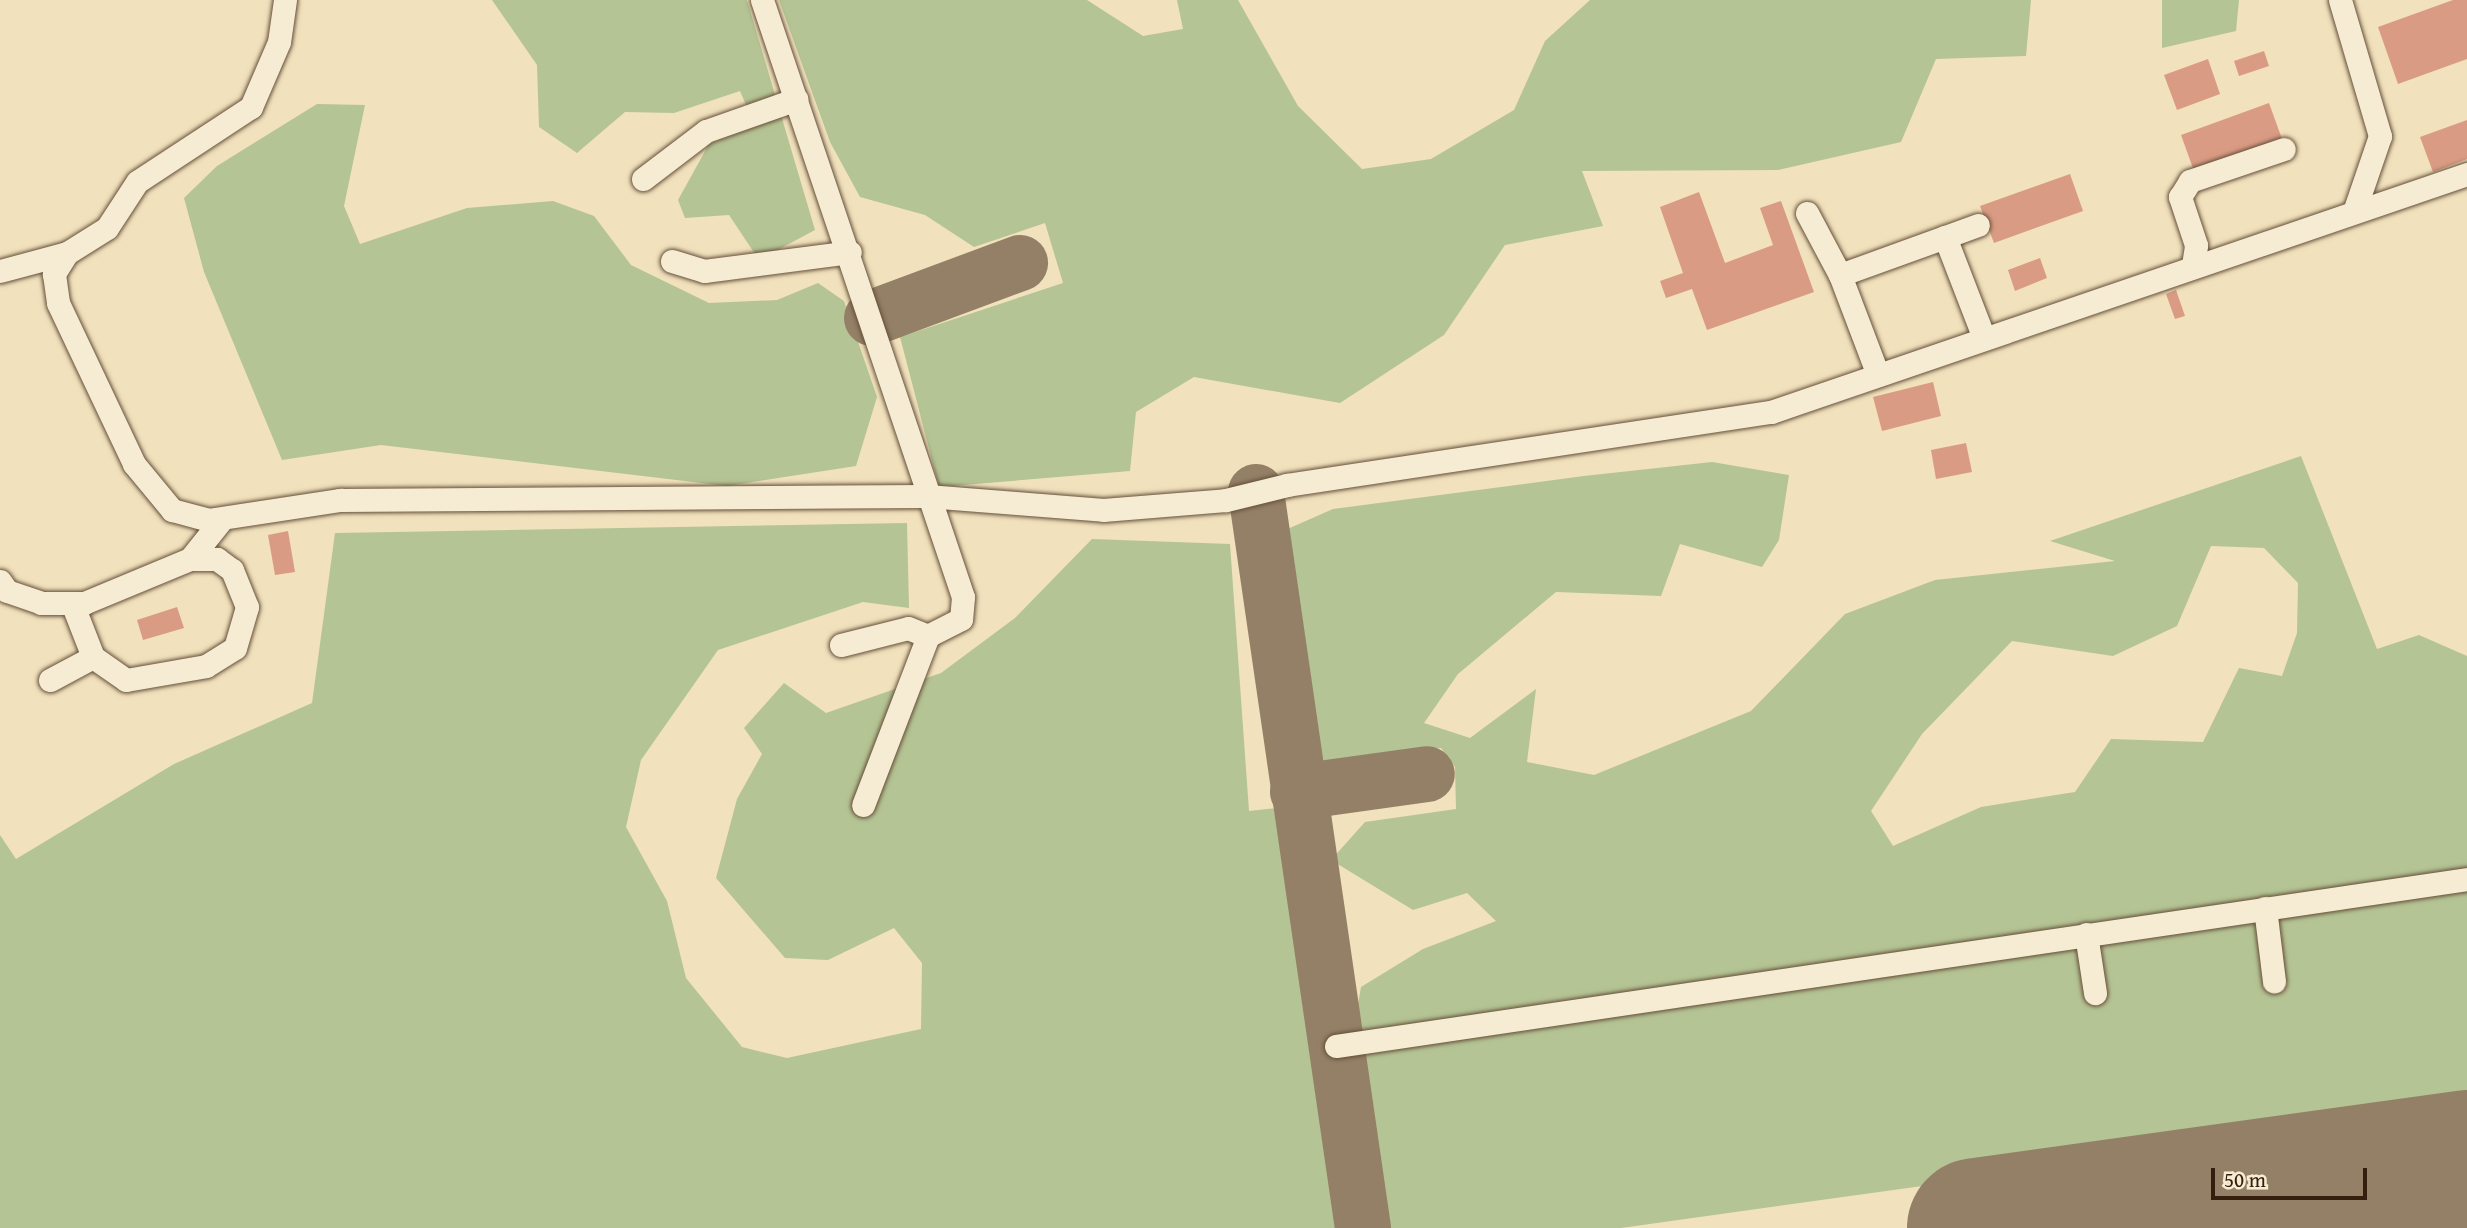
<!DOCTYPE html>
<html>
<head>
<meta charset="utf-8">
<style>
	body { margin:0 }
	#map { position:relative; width:2467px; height:1228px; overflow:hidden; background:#f1e1bc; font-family:"Gentium Book Plus",serif }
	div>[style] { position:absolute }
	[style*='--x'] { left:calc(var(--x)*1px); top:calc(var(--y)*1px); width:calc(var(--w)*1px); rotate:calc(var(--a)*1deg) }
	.green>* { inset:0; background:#b5c494 }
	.taxiway>* { height:56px; margin:-28px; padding:0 28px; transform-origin:28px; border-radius:28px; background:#948066 }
	.runway>* { height:140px; margin:-70px; padding:0 70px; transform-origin:70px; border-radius:70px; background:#948066 }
	.building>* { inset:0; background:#da9b84 }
	.roads { filter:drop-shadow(0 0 2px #654f3a) drop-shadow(0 0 2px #654f3a) }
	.minor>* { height:23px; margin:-11.5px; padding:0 11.5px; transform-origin:11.5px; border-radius:11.5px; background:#f6ecd3 }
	span { translate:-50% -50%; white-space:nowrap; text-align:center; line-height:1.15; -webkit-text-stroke:6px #f6ecd3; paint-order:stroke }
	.scale { position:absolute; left:2211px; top:1168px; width:156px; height:32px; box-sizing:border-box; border:4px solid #361e0f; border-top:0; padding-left:9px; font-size:21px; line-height:24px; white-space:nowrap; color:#361e0f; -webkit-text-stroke:5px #f6ecd3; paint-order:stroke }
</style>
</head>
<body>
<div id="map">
	<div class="green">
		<i style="clip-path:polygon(492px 0,747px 0,815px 230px,759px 260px,729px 215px,685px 218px,678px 200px,709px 144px,755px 126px,740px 91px,674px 113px,625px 112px,577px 153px,539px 127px,537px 65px)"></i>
		<i style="clip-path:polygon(779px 0,1087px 0,1143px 36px,1183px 29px,1177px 0,1238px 0,1298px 106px,1362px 169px,1431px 159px,1514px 110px,1545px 41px,1590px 0,2031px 0,2026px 56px,1936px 59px,1901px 142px,1778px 170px,1582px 171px,1603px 226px,1505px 245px,1444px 335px,1340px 403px,1194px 377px,1136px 412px,1130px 471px,939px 487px,900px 337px,1063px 283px,1045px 223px,974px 247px,925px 215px,860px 197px,830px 142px)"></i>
		<i style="clip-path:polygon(2162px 0,2239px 0,2236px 31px,2162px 48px)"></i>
		<i style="clip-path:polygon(317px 104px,365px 105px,344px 206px,360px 244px,467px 208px,553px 201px,594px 216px,631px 265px,709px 303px,777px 300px,818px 283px,844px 301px,877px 397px,856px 466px,727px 486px,381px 445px,282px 460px,204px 272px,184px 198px,217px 166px)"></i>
		<i style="clip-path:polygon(evenodd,2301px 456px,2377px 649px,2419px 635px,2467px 656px,2467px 1110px,1621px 1228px,1384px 1228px,1370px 1096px,1347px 1067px,1361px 987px,1423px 949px,1496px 921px,1467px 893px,1413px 910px,1331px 860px,1365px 822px,1456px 809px,1455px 767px,1441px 748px,1404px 752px,1364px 773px,1324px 771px,1319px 739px,1304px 729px,1276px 588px,1283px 531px,1333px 509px,1584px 476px,1712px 462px,1789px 475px,1779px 540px,1762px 567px,1680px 544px,1661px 596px,1556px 592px,1458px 674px,1424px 723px,1470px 738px,1536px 689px,1527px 762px,1594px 775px,1751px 711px,1845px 614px,1935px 580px,2115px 561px,2050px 541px,2301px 456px,2211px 546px,2264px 548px,2298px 583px,2297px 633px,2282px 676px,2239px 668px,2203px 742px,2111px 739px,2075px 792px,1981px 807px,1893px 846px,1871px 811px,1922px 734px,2012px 641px,2113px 656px,2177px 626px,2211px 546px)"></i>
		<i style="clip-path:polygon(907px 523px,909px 608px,863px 602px,718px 650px,641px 760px,626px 827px,667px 901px,686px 978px,742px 1047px,787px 1058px,921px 1029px,922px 963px,894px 928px,828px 960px,785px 958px,716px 878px,737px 799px,762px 754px,744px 728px,784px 683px,826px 713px,941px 673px,1015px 618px,1092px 539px,1230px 544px,1249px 811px,1278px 808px,1339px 1228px,0 1228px,0 835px,16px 859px,174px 764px,312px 703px,335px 533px)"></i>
		<i style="clip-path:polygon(2467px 1209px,2467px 1228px,2362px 1228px,2362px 1223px)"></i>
	</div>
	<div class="taxiway">
		<i style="--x:872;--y:318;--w:158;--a:-20.4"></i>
		<i style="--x:1256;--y:492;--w:744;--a:81.73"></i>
		<i style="--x:1298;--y:792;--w:130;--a:-7.9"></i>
		<i style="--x:2340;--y:1177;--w:52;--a:80"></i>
	</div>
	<div class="runway">
		<i style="--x:1977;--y:1228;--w:495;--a:-7.9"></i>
	</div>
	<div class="building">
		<i style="clip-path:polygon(2453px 0,2467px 0,2467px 59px,2398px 84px,2378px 27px)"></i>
		<i style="clip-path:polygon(2264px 51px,2269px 66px,2239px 76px,2234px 61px)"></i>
		<i style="clip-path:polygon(2208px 59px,2220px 94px,2177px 110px,2164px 75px)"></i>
		<i style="clip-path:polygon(2269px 103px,2282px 139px,2194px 171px,2181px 135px)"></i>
		<i style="clip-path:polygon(2467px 120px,2467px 159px,2433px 172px,2420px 137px)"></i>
		<i style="clip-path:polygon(2070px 174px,2083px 211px,1994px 243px,1980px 206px)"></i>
		<i style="clip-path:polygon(1699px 192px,1725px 263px,1773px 245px,1760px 208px,1781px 201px,1814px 292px,1707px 330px,1692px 289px,1666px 298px,1660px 281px,1683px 273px,1660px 207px)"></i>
		<i style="clip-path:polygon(2040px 258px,2047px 278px,2015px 291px,2008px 270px)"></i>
		<i style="clip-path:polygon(2176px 290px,2185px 316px,2175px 319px,2166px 294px)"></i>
		<i style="clip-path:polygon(1933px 382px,1941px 416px,1882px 431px,1873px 397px)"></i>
		<i style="clip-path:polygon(1966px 443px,1972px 472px,1936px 479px,1931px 450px)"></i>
		<i style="clip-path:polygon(288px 531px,295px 572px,275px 575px,268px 535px)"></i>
		<i style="clip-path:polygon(177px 607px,184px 628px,143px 640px,137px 620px)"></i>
	</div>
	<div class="roads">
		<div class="minor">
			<i style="--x:285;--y:0;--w:42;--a:98.1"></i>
			<i style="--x:279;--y:42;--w:71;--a:113.3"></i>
			<i style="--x:251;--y:107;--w:136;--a:146.7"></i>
			<i style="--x:137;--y:182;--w:55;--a:123.1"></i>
			<i style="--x:107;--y:228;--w:47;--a:148"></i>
			<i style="--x:67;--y:253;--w:25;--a:122"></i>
			<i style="--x:54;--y:274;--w:29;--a:82"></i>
			<i style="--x:58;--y:303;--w:178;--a:64.7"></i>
			<i style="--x:134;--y:464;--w:60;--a:50.4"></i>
			<i style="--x:172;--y:510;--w:38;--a:15"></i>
			<i style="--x:209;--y:520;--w:133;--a:-8.7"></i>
			<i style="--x:340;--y:500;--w:587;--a:-0.39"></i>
			<i style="--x:927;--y:496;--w:177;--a:4.5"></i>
			<i style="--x:1103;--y:510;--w:123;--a:-4.6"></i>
			<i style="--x:1226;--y:500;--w:63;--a:-13.8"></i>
			<i style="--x:1287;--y:485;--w:489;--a:-8.6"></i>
			<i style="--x:1771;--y:412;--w:736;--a:-18.88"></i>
			<i style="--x:762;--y:0;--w:630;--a:71.39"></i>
			<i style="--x:963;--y:597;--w:22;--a:95"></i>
			<i style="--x:961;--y:619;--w:37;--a:153"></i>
			<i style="--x:928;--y:636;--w:181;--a:111"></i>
			<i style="--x:2340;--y:0;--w:142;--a:73.6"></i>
			<i style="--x:2380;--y:136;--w:77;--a:108.9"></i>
			<i style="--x:643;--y:179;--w:79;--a:-37.3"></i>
			<i style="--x:706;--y:131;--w:96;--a:-19.4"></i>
			<i style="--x:1807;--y:213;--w:70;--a:62"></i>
			<i style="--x:1945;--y:237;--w:35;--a:-20"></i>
			<i style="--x:672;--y:261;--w:34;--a:17"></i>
			<i style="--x:704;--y:271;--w:147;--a:-7.4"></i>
			<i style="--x:2193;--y:265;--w:20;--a:-81"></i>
			<i style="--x:2196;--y:245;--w:51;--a:-108.4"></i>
			<i style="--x:2180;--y:197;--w:19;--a:-58"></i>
			<i style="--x:2190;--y:181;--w:99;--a:-18.8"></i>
			<i style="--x:0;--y:271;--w:69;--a:-15"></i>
			<i style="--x:1878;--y:375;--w:107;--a:-110.8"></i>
			<i style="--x:1840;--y:275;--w:112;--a:-19.9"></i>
			<i style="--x:1945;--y:237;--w:108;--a:68.9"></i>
			<i style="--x:0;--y:581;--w:12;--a:55"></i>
			<i style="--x:7;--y:591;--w:36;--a:19"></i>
			<i style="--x:41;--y:603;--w:43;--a:0"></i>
			<i style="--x:84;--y:603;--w:115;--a:-22.5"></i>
			<i style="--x:190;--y:559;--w:51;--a:-51.3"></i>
			<i style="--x:72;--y:603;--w:58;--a:68.7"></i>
			<i style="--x:93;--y:657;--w:40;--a:34.9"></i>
			<i style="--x:126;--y:680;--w:81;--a:-9.9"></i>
			<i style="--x:206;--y:666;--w:34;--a:-32"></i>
			<i style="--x:235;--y:648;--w:43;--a:-73.7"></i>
			<i style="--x:247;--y:607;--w:40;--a:-112"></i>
			<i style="--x:232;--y:570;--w:19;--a:-144"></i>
			<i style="--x:217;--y:559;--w:27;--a:180"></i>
			<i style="--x:841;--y:645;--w:69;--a:-14.2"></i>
			<i style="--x:908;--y:628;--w:22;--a:22"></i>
			<i style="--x:50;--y:680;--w:49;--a:-28.1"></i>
			<i style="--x:2265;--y:908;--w:74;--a:83"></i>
			<i style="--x:2086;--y:934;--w:60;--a:81.3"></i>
			<i style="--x:1336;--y:1046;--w:1143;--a:-8.4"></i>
		</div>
	</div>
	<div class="scale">50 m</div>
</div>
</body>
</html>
